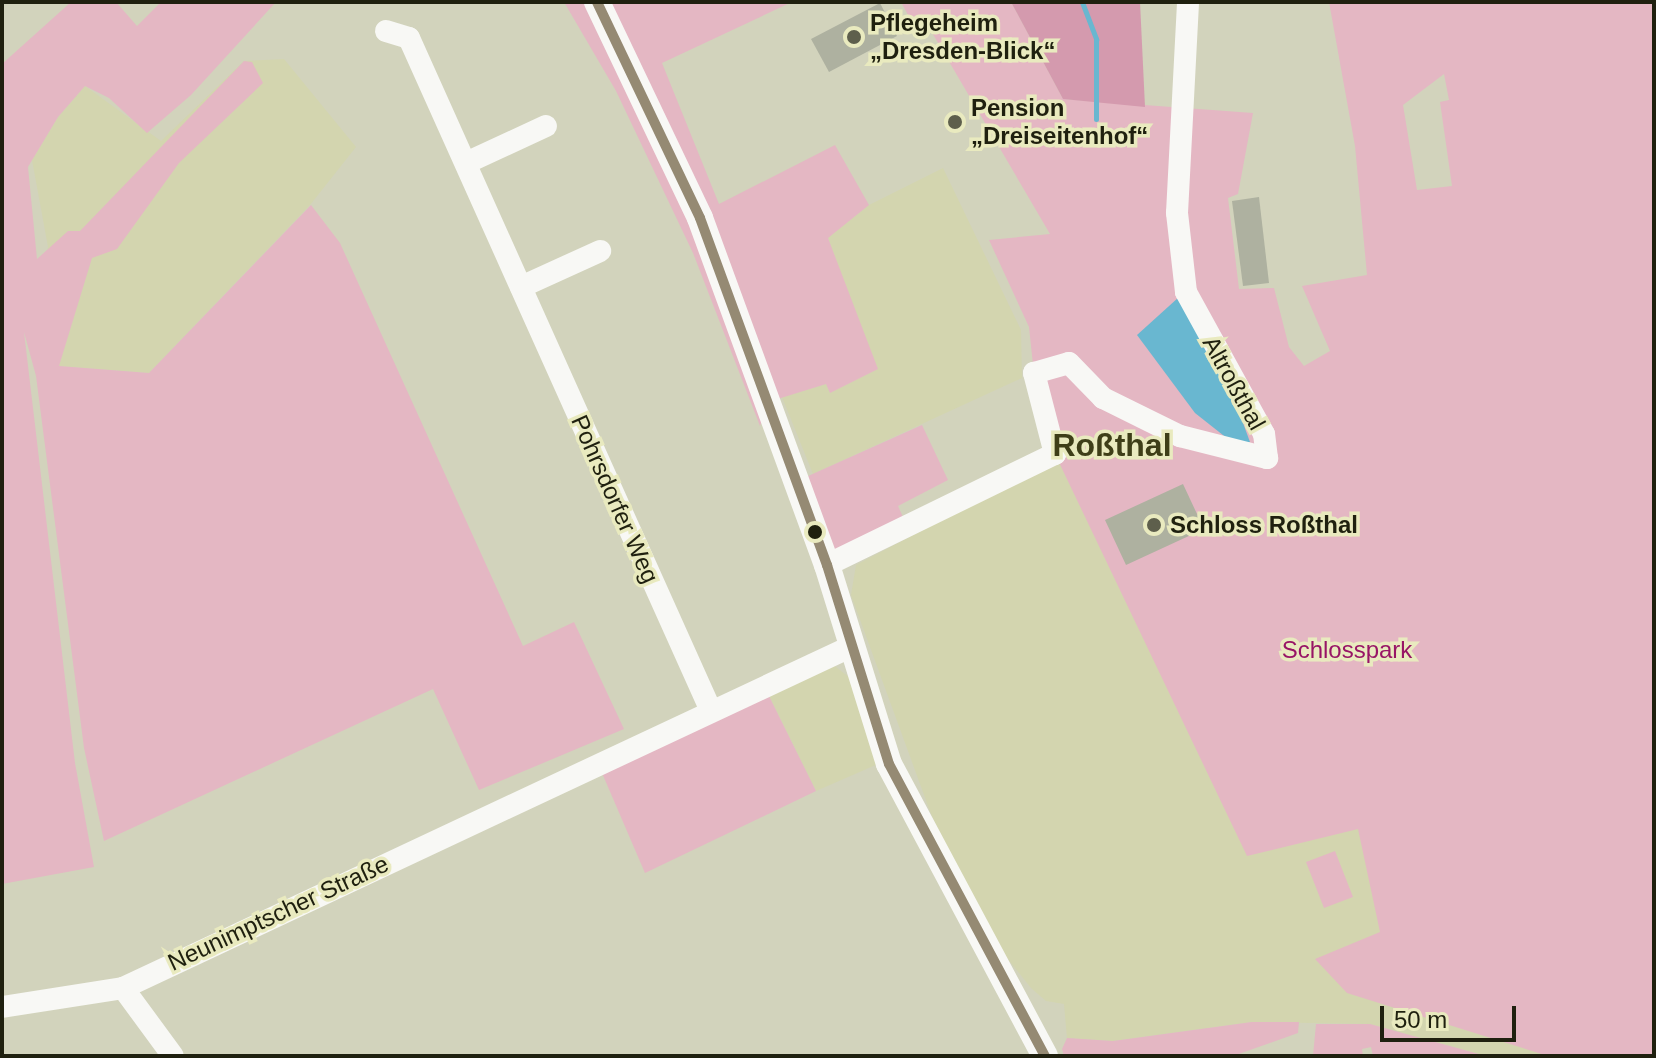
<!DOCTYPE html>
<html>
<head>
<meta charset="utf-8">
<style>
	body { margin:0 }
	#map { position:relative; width:1656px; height:1058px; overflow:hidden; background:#d2d3bc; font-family:Arial,sans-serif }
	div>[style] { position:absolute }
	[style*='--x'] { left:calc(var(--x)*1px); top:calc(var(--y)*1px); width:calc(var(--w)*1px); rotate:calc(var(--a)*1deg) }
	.built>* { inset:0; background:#d3d5af }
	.green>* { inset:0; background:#e4b7c3 }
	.forest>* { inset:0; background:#d49aae }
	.water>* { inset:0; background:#69b7d0 }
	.stream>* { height:5px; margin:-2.5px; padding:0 2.5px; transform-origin:2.5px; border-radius:2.5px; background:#69b7d0 }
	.building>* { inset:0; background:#aeb1a0 }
	.minor>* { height:22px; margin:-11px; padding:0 11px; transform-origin:11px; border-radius:11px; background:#f8f8f5 }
	.tertiary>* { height:26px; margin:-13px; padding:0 13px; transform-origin:13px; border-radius:13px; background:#f8f8f5 }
	.bus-1>* { height:10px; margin:-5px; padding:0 5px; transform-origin:5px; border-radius:5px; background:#958a73 }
	.dots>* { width:22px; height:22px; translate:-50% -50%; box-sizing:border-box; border:4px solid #e9eabf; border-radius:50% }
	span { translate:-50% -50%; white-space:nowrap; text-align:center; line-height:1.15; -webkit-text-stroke:7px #e9eabf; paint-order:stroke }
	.poi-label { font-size:24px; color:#1f200f; font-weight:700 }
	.left { translate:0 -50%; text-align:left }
	.street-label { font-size:24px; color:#1f200f }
	.park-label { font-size:24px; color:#981566 }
	.district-label { font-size:32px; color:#3e3e18; font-weight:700 }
	.frame { position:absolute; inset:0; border:4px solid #1f200f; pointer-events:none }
	.scale { position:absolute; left:1380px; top:1006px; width:136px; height:36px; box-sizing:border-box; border:4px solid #1f200f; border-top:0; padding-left:10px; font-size:24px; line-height:28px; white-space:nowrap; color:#1f200f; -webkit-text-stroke:6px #e9eabf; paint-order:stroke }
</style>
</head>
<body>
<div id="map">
	<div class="built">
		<i style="clip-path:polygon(284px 59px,356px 147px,310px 205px,149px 373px,58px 366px,32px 331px,48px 247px,32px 160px,58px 117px,85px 86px,161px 141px,244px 61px)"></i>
		<i style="clip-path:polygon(943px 168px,1021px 330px,1022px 378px,813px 474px,782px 397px,826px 384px,830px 393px,848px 302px,828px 237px,869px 205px)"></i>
		<i style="clip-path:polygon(1077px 450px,1654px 1056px,1486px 1056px,1370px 1024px,1252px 1022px,1113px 1041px,1067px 1038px,1064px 1004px,1046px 1001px,1031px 988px,991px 938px,931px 814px,851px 595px,856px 565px)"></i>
		<i style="clip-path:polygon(831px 663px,850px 678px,878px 764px,816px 791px,769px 696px)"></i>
	</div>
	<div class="green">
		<i style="clip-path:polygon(71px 2px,116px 2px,137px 26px,161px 2px,276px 2px,191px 95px,147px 133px,109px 98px,85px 86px,58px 117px,28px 167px,37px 259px,68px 231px,80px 231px,244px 61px,252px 62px,263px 83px,179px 163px,117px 249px,92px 258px,59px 366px,149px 373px,311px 205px,340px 243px,523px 646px,574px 622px,624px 729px,479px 790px,433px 689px,104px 841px,84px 748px,36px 376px,24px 332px,75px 763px,94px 867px,2px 884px,2px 64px)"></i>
		<i style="clip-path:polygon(564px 2px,792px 2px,662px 63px,719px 204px,835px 145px,869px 205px,828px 238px,878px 369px,830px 393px,826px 384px,768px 402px,760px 426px,693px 253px,616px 91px)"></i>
		<i style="clip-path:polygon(evenodd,901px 2px,1011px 2px,1063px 99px,1253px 113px,1238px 194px,1228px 198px,1239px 289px,1274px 288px,1289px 347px,1304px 366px,1330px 351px,1302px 286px,1367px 275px,1355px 146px,1329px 2px,1654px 2px,1654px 1056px,1548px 1056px,1347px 993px,1315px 959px,1380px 932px,1358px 829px,1247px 856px,1055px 454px,1036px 393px,1029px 327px,989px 240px,1050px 234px,927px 24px,915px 28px,901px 2px,1444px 74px,1449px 100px,1440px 102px,1452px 186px,1417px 190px,1403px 105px,1444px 74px)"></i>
		<i style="clip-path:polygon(922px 425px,948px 480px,898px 506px,907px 526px,827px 565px,797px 481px)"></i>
		<i style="clip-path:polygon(769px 696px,816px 791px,645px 873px,602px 773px)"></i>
		<i style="clip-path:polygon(1335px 851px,1353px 897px,1324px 908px,1306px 862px)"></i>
		<i style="clip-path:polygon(1252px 1022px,1299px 1022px,1298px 1033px,1233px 1056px,1064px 1056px,1062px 1049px,1067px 1038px,1113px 1041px)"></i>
		<i style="clip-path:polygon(1316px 1024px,1370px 1024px,1486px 1056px,1373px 1056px,1371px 1047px,1362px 1049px,1363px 1056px,1313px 1056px)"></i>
	</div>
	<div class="forest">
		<i style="clip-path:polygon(1011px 2px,1140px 2px,1145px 107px,1063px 99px)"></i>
	</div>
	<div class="water">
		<i style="clip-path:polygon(1179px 297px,1225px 374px,1250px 442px,1233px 443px,1195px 413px,1137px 335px)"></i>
	</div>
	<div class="stream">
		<i style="--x:1082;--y:2;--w:40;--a:69"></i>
		<i style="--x:1096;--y:39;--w:80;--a:90"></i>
	</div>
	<div class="building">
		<i style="clip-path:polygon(880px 3px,897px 36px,829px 72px,811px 39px)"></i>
		<i style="clip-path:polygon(1259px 197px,1269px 283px,1243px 286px,1232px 201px)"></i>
		<i style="clip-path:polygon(1183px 484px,1204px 529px,1126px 565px,1105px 520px)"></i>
	</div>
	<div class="minor">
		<i style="--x:386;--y:31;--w:24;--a:17"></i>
		<i style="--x:409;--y:38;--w:738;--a:65.83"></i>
		<i style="--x:466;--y:163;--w:88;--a:-24.8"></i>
		<i style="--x:521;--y:287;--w:87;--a:-24.5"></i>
		<i style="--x:827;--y:565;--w:254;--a:-26"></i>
		<i style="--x:1055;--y:454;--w:84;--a:-104.5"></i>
		<i style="--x:1034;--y:373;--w:36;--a:-16"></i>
		<i style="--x:1069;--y:363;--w:49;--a:45.8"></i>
		<i style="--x:1103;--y:398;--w:86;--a:26.3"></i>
		<i style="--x:1180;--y:436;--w:90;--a:14.2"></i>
		<i style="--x:1267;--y:458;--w:24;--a:-97"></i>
		<i style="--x:1264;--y:434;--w:162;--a:-118.8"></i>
		<i style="--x:1186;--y:292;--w:80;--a:-96.5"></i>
		<i style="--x:1177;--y:213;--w:211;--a:-87"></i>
		<i style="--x:123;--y:988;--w:84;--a:53.7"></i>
		<i style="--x:2;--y:1007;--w:122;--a:-8.9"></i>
		<i style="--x:123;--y:988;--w:803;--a:-25.13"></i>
	</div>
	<div class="tertiary">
		<i style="--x:597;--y:2;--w:239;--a:64.5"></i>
		<i style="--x:700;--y:218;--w:370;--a:69.9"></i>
		<i style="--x:827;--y:565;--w:208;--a:72.7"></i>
		<i style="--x:889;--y:764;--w:331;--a:61.9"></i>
	</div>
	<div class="bus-1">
		<i style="--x:597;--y:2;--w:239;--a:64.5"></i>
		<i style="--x:700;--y:218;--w:370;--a:69.9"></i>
		<i style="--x:827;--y:565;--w:208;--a:72.7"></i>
		<i style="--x:889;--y:764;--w:331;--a:61.9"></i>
	</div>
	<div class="dots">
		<i style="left:854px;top:37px;background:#5e5f4c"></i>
		<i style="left:955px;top:122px;background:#5e5f4c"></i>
		<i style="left:1154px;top:525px;background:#5e5f4c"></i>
		<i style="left:815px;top:532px;background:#1f200f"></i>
	</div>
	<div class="poi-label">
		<span class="left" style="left:870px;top:37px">Pflegeheim<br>„Dresden-Blick“</span>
		<span class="left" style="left:971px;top:122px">Pension<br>„Dreiseitenhof“</span>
		<span class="left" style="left:1170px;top:525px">Schloss Roßthal</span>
	</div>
	<div class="street-label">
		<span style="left:1234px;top:383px;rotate:61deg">Altroßthal</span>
		<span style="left:615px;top:499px;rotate:66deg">Pohrsdorfer Weg</span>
		<span style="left:278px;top:913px;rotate:-25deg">Neunimptscher Straße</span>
	</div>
	<div class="park-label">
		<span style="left:1347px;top:650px">Schlosspark</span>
	</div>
	<div class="district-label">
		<span style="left:1112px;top:445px">Roßthal</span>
	</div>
	<div class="frame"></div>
	<div class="scale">50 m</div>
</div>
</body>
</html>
